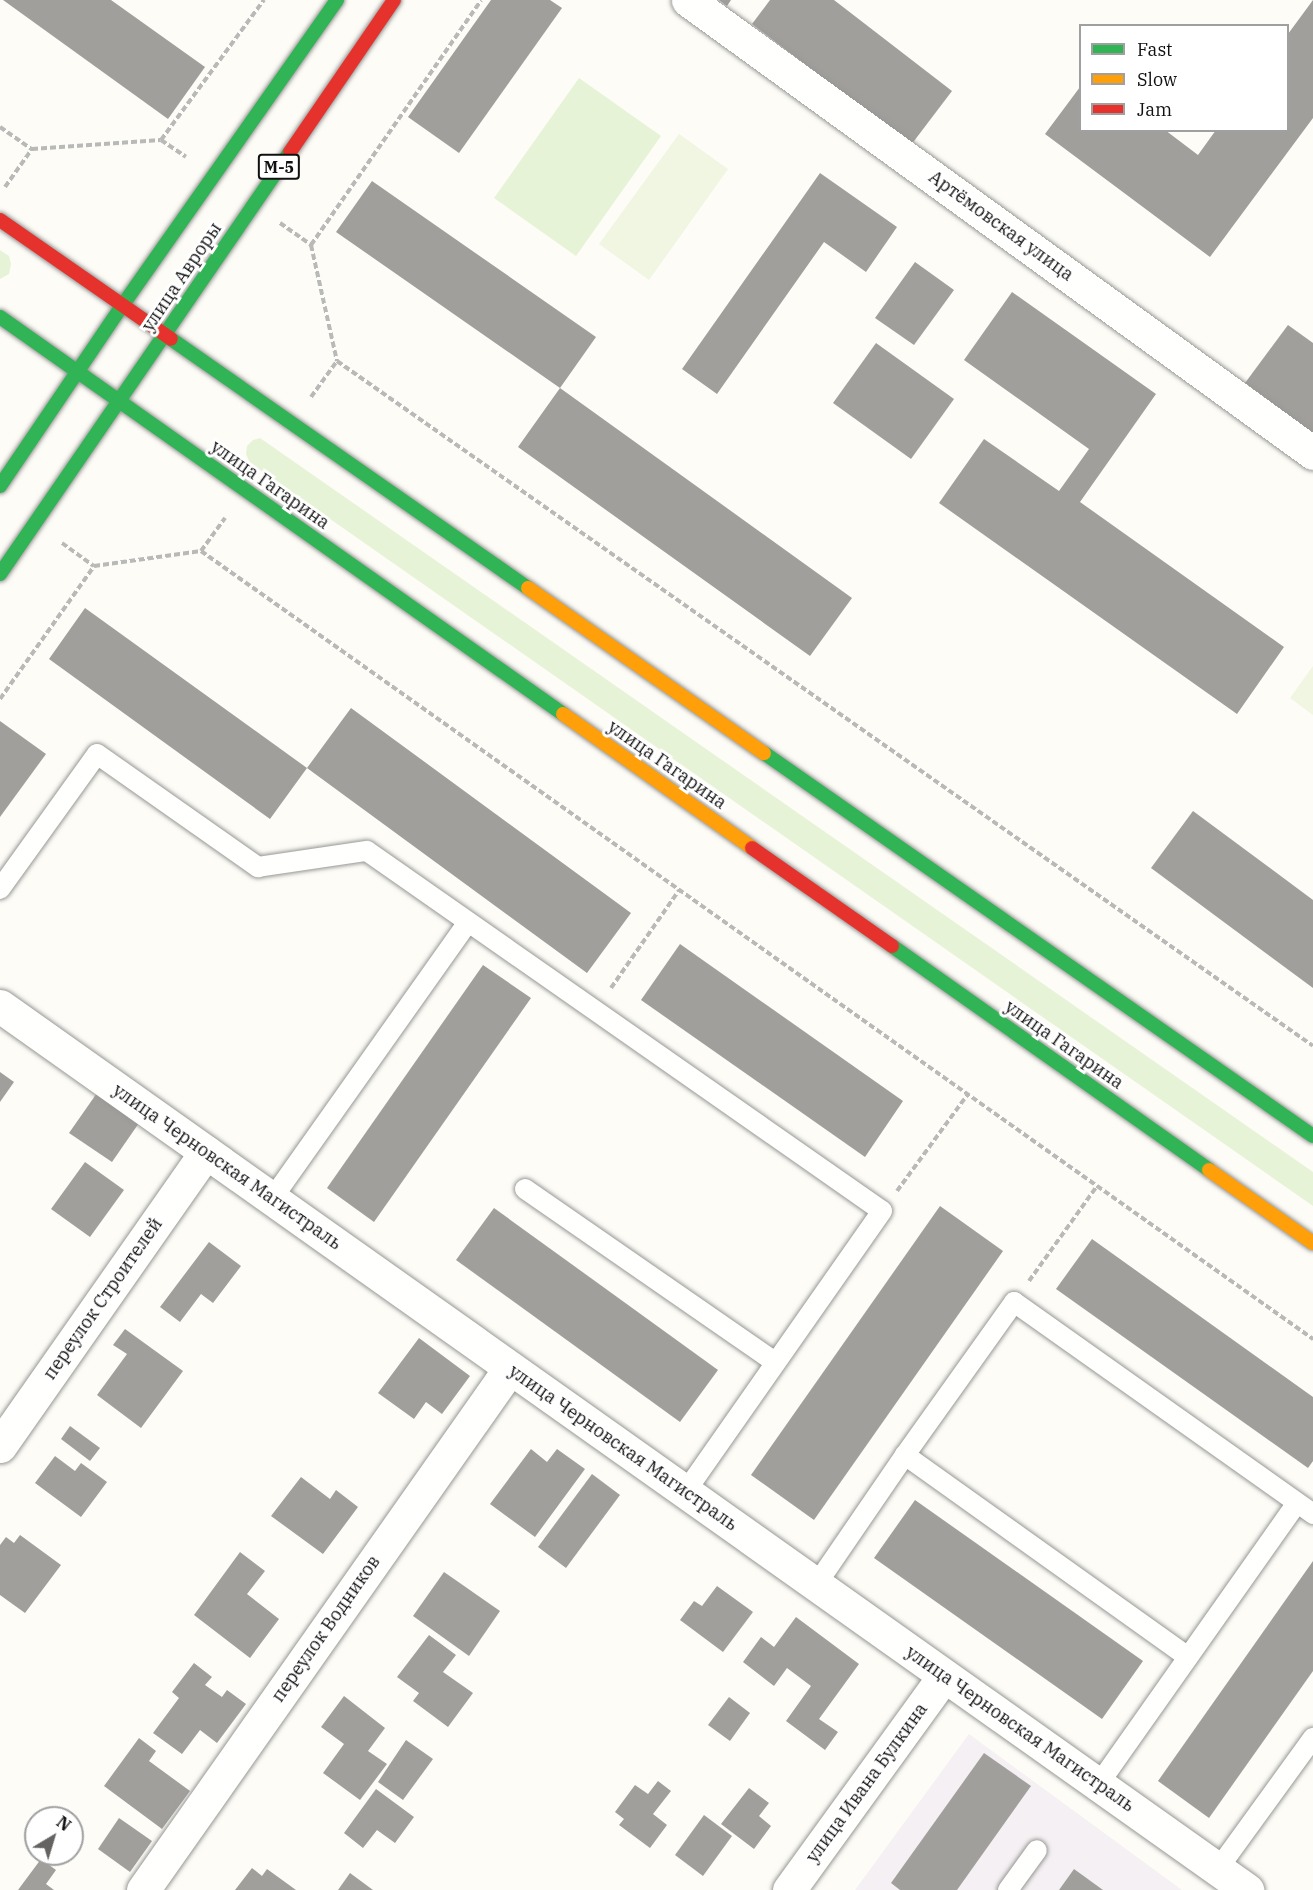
<!DOCTYPE html>
<html>
<head>
<meta charset="utf-8">
<style>
	body { margin:0 }
	#map { position:relative; width:1313px; height:1890px; overflow:hidden; background:#fdfcf7; font-family:"IBM Plex Serif",serif }
	div>[style] { position:absolute }
	[style*='--x'] { left:calc(var(--x)*1px); top:calc(var(--y)*1px); width:calc(var(--w)*1px); rotate:calc(var(--a)*1deg) }
	.industrial>* { inset:0; background:#f5f0f3 }
	.green>* { inset:0; background:#e7f3d7 }
	.pitch>* { inset:0; background:#f0f6e1 }
	.building>* { inset:0; background:#a19f9c }
	.path>* { height:4px; margin-top:-2px; transform-origin:0; background:repeating-linear-gradient(90deg,#b9b9b8 0 6px,transparent 0 9px) }
	.roads { filter:drop-shadow(0 0 2px #979795) drop-shadow(0 0 2px #979795) }
	.lane>* { height:20px; margin:-10px; padding:0 10px; transform-origin:10px; border-radius:10px; background:#fffffe }
	.street>* { height:33px; margin:-16.5px; padding:0 16.5px; transform-origin:16.5px; border-radius:16.5px; background:#fffffe }
	.fast>* { height:14px; margin:-7px; padding:0 7px; transform-origin:7px; border-radius:7px; background:#30b455 }
	.slow>* { height:14px; margin:-7px; padding:0 7px; transform-origin:7px; border-radius:7px; background:#ff9f0a }
	.jam>* { height:14px; margin:-7px; padding:0 7px; transform-origin:7px; border-radius:7px; background:#e5322d }
	span { translate:-50% -50%; white-space:nowrap; text-align:center; line-height:1.15; -webkit-text-stroke:6px #fff; paint-order:stroke }
	.shield-label span { padding:2px 4px; background:#fff; border:2px solid; border-radius:4px; -webkit-text-stroke-width:0 }
	.shield-label { font-size:16px; color:#111; font-weight:700 }
	.street-label { font-size:18px; color:#111 }
	.legend { position:absolute; left:1079px; top:24px; width:210px; height:108px; box-sizing:border-box; background:#fff; border:2px solid #a0a0a0; margin:0; padding:8px 10px; list-style:none; font-size:18px; color:#111 }
	.legend li { display:flex; align-items:center; gap:12px; height:30px }
	.legend b { width:30px; border:2px solid #a0a0a0 }
	.north { position:absolute; left:24px; top:1806px; width:60px; height:60px; box-sizing:border-box; background:#fff; border:2px solid #a0a0a0; border-radius:50%; rotate:38deg; font-size:16px; font-weight:700; line-height:24px; text-align:center; color:#111 }
	.north::after { content:''; display:block; margin:auto; width:21px; height:27px; background:#646362; clip-path:polygon(50% 0,100% 100%,50% 72%,0 100%) }
</style>
</head>
<body>
<div id="map">
	<div class="industrial">
		<i style="clip-path:polygon(969px 1734px,1182px 1890px,855px 1890px)"></i>
	</div>
	<div class="green">
		<i style="clip-path:polygon(579px 78px,661px 136px,576px 256px,494px 198px)"></i>
		<i style="clip-path:polygon(0 250px,9px 256px,11px 264px,9px 274px,0 279px)"></i>
		<i style="clip-path:polygon(260px 438px,1313px 1172px,1313px 1206px,250px 463px,246px 454px,247px 446px,253px 440px)"></i>
	</div>
	<div class="pitch">
		<i style="clip-path:polygon(679px 134px,728px 169px,649px 280px,599px 244px)"></i>
		<i style="clip-path:polygon(1313px 666px,1313px 715px,1290px 698px)"></i>
	</div>
	<div class="building">
		<i style="clip-path:polygon(3px 0,111px 0,205px 67px,168px 119px)"></i>
		<i style="clip-path:polygon(491px 0,550px 0,562px 8px,459px 153px,408px 117px)"></i>
		<i style="clip-path:polygon(719px 0,731px 0,727px 6px)"></i>
		<i style="clip-path:polygon(770px 0,834px 0,952px 91px,911px 145px,752px 24px)"></i>
		<i style="clip-path:polygon(1313px 0,1313px 118px,1210px 257px,1045px 134px,1080px 87px,1080px 130px,1165px 130px,1198px 155px,1216px 130px,1288px 130px,1288px 34px)"></i>
		<i style="clip-path:polygon(820px 173px,897px 227px,866px 272px,824px 242px,717px 394px,682px 369px)"></i>
		<i style="clip-path:polygon(372px 181px,596px 337px,560px 388px,852px 598px,810px 656px,518px 447px,560px 388px,336px 232px)"></i>
		<i style="clip-path:polygon(915px 262px,954px 290px,914px 345px,875px 318px)"></i>
		<i style="clip-path:polygon(1012px 292px,1156px 394px,1080px 502px,1284px 647px,1237px 714px,939px 503px,984px 439px,1059px 491px,1089px 449px,964px 360px)"></i>
		<i style="clip-path:polygon(1288px 325px,1313px 343px,1313px 433px,1245px 383px)"></i>
		<i style="clip-path:polygon(876px 343px,954px 399px,911px 459px,833px 403px)"></i>
		<i style="clip-path:polygon(85px 608px,307px 768px,351px 708px,631px 913px,587px 973px,307px 768px,270px 819px,49px 659px)"></i>
		<i style="clip-path:polygon(0 721px,46px 754px,0 817px)"></i>
		<i style="clip-path:polygon(1193px 811px,1313px 900px,1313px 988px,1151px 868px)"></i>
		<i style="clip-path:polygon(680px 944px,903px 1101px,865px 1157px,641px 1000px)"></i>
		<i style="clip-path:polygon(483px 965px,531px 998px,374px 1222px,327px 1188px)"></i>
		<i style="clip-path:polygon(0 1072px,14px 1082px,0 1102px)"></i>
		<i style="clip-path:polygon(97px 1093px,139px 1123px,112px 1162px,69px 1133px)"></i>
		<i style="clip-path:polygon(85px 1162px,124px 1190px,90px 1237px,51px 1209px)"></i>
		<i style="clip-path:polygon(940px 1206px,1003px 1251px,814px 1520px,751px 1475px)"></i>
		<i style="clip-path:polygon(494px 1208px,718px 1370px,680px 1422px,456px 1260px)"></i>
		<i style="clip-path:polygon(1092px 1239px,1313px 1397px,1313px 1461px,1308px 1468px,1056px 1289px)"></i>
		<i style="clip-path:polygon(209px 1242px,241px 1266px,213px 1303px,201px 1294px,180px 1322px,160px 1307px)"></i>
		<i style="clip-path:polygon(125px 1329px,183px 1371px,141px 1428px,97px 1395px,127px 1354px,113px 1345px)"></i>
		<i style="clip-path:polygon(419px 1338px,470px 1376px,442px 1414px,426px 1402px,414px 1419px,378px 1393px)"></i>
		<i style="clip-path:polygon(70px 1426px,100px 1448px,90px 1461px,61px 1439px)"></i>
		<i style="clip-path:polygon(531px 1449px,547px 1462px,557px 1449px,585px 1469px,535px 1537px,490px 1504px)"></i>
		<i style="clip-path:polygon(55px 1456px,75px 1471px,81px 1463px,107px 1482px,81px 1517px,35px 1483px)"></i>
		<i style="clip-path:polygon(592px 1474px,620px 1495px,566px 1568px,538px 1547px)"></i>
		<i style="clip-path:polygon(301px 1477px,330px 1499px,336px 1490px,358px 1507px,323px 1554px,271px 1516px)"></i>
		<i style="clip-path:polygon(915px 1500px,1143px 1661px,1102px 1719px,874px 1558px)"></i>
		<i style="clip-path:polygon(20px 1535px,61px 1565px,25px 1613px,0 1595px,0 1545px,6px 1537px,14px 1543px)"></i>
		<i style="clip-path:polygon(240px 1552px,265px 1571px,247px 1594px,279px 1619px,250px 1658px,194px 1615px)"></i>
		<i style="clip-path:polygon(1313px 1561px,1313px 1671px,1209px 1818px,1158px 1781px)"></i>
		<i style="clip-path:polygon(444px 1572px,500px 1611px,469px 1656px,413px 1616px)"></i>
		<i style="clip-path:polygon(717px 1586px,753px 1612px,723px 1652px,680px 1620px,694px 1601px,702px 1606px)"></i>
		<i style="clip-path:polygon(796px 1617px,859px 1664px,819px 1719px,838px 1732px,825px 1750px,786px 1721px,811px 1686px,787px 1668px,774px 1686px,743px 1662px,761px 1637px,774px 1647px)"></i>
		<i style="clip-path:polygon(429px 1635px,456px 1655px,443px 1672px,473px 1693px,448px 1727px,413px 1701px,419px 1693px,397px 1677px)"></i>
		<i style="clip-path:polygon(194px 1663px,212px 1677px,205px 1685px,222px 1697px,227px 1690px,246px 1704px,217px 1743px,200px 1730px,182px 1754px,153px 1733px,179px 1698px,172px 1692px)"></i>
		<i style="clip-path:polygon(344px 1696px,385px 1728px,368px 1751px,387px 1764px,360px 1800px,323px 1773px,344px 1744px,321px 1727px)"></i>
		<i style="clip-path:polygon(729px 1697px,750px 1713px,730px 1741px,708px 1725px)"></i>
		<i style="clip-path:polygon(139px 1738px,156px 1751px,149px 1761px,190px 1791px,162px 1829px,104px 1786px)"></i>
		<i style="clip-path:polygon(406px 1740px,433px 1759px,403px 1800px,378px 1782px)"></i>
		<i style="clip-path:polygon(984px 1753px,1031px 1786px,957px 1890px,900px 1890px,891px 1883px)"></i>
		<i style="clip-path:polygon(658px 1781px,671px 1791px,653px 1814px,667px 1825px,650px 1848px,619px 1825px,624px 1819px,615px 1812px,635px 1785px,648px 1794px)"></i>
		<i style="clip-path:polygon(749px 1788px,769px 1803px,759px 1816px,771px 1826px,754px 1849px,721px 1824px)"></i>
		<i style="clip-path:polygon(376px 1789px,414px 1817px,395px 1843px,377px 1830px,363px 1848px,344px 1833px)"></i>
		<i style="clip-path:polygon(704px 1815px,732px 1836px,703px 1876px,675px 1855px)"></i>
		<i style="clip-path:polygon(119px 1818px,152px 1841px,130px 1872px,98px 1849px)"></i>
		<i style="clip-path:polygon(41px 1859px,56px 1870px,46px 1884px,54px 1890px,18px 1890px)"></i>
		<i style="clip-path:polygon(252px 1868px,262px 1876px,267px 1869px,296px 1890px,235px 1890px)"></i>
		<i style="clip-path:polygon(1074px 1869px,1103px 1890px,1059px 1890px)"></i>
		<i style="clip-path:polygon(350px 1873px,373px 1890px,338px 1890px)"></i>
	</div>
	<div class="path">
		<i style="--x:0;--y:127;--w:39;--a:35"></i>
		<i style="--x:161;--y:140;--w:30;--a:34"></i>
		<i style="--x:5;--y:187;--w:47;--a:-54.6"></i>
		<i style="--x:32;--y:149;--w:129;--a:-4"></i>
		<i style="--x:161;--y:140;--w:174;--a:-53.7"></i>
		<i style="--x:280;--y:223;--w:38;--a:35"></i>
		<i style="--x:311;--y:245;--w:119;--a:77.4"></i>
		<i style="--x:337;--y:361;--w:1192;--a:35.06"></i>
		<i style="--x:311;--y:245;--w:298;--a:-55.2"></i>
		<i style="--x:311;--y:397;--w:44;--a:-54.2"></i>
		<i style="--x:62;--y:543;--w:39;--a:36"></i>
		<i style="--x:201;--y:551;--w:1363;--a:35.32"></i>
		<i style="--x:0;--y:699;--w:163;--a:-54.7"></i>
		<i style="--x:94;--y:566;--w:108;--a:-8"></i>
		<i style="--x:201;--y:551;--w:41;--a:-54"></i>
		<i style="--x:611;--y:988;--w:119;--a:-55.2"></i>
		<i style="--x:897;--y:1191;--w:120;--a:-53.8"></i>
		<i style="--x:1029;--y:1281;--w:117;--a:-54.4"></i>
	</div>
	<div class="roads">
		<div class="lane">
			<i style="--x:0;--y:889;--w:166;--a:-54.3"></i>
			<i style="--x:97;--y:754;--w:197;--a:35.1"></i>
			<i style="--x:258;--y:867;--w:110;--a:-8.4"></i>
			<i style="--x:367;--y:851;--w:628;--a:34.95"></i>
			<i style="--x:882;--y:1211;--w:343;--a:125"></i>
			<i style="--x:525;--y:1189;--w:304;--a:34.7"></i>
			<i style="--x:272;--y:1199;--w:339;--a:-54.7"></i>
			<i style="--x:816;--y:1585;--w:158;--a:-55.6"></i>
			<i style="--x:1188;--y:1657;--w:348;--a:-144.5"></i>
			<i style="--x:905;--y:1455;--w:188;--a:-54.5"></i>
			<i style="--x:1014;--y:1302;--w:367;--a:35.3"></i>
			<i style="--x:1098;--y:1785;--w:345;--a:-54.8"></i>
			<i style="--x:1218;--y:1869;--w:162;--a:-54.1"></i>
			<i style="--x:1008;--y:1890;--w:49;--a:-54.1"></i>
		</div>
		<div class="street">
			<i style="--x:688;--y:0;--w:772;--a:35.93"></i>
			<i style="--x:0;--y:1006;--w:1529;--a:35.33"></i>
			<i style="--x:0;--y:1446;--w:359;--a:-55"></i>
			<i style="--x:143;--y:1890;--w:638;--a:-54.89"></i>
			<i style="--x:789;--y:1890;--w:264;--a:-54.1"></i>
		</div>
		<div class="fast">
			<i style="--x:0;--y:317;--w:689;--a:35.19"></i>
			<i style="--x:171;--y:339;--w:435;--a:34.9"></i>
			<i style="--x:0;--y:486;--w:217;--a:-55.9"></i>
			<i style="--x:122;--y:306;--w:374;--a:-54.9"></i>
			<i style="--x:0;--y:574;--w:512;--a:-55.5"></i>
			<i style="--x:764;--y:753;--w:669;--a:34.9"></i>
			<i style="--x:892;--y:946;--w:388;--a:35.2"></i>
		</div>
		<div class="slow">
			<i style="--x:528;--y:588;--w:288;--a:35"></i>
			<i style="--x:563;--y:714;--w:232;--a:35.3"></i>
			<i style="--x:1209;--y:1170;--w:127;--a:35.1"></i>
		</div>
		<div class="jam">
			<i style="--x:290;--y:152;--w:184;--a:-55.6"></i>
			<i style="--x:0;--y:220;--w:208;--a:34.8"></i>
			<i style="--x:752;--y:848;--w:171;--a:35"></i>
		</div>
	</div>
	<div class="shield-label">
		<span style="left:279px;top:167px">М-5</span>
	</div>
	<div class="street-label">
		<span style="left:1001px;top:226px;rotate:36deg">Артёмовская улица</span>
		<span style="left:182px;top:277px;rotate:-56deg">улица Авроры</span>
		<span style="left:270px;top:485px;rotate:35deg">улица Гагарина</span>
		<span style="left:667px;top:765px;rotate:35deg">улица Гагарина</span>
		<span style="left:1064px;top:1045px;rotate:35deg">улица Гагарина</span>
		<span style="left:227px;top:1167px;rotate:35deg">улица Черновская Магистраль</span>
		<span style="left:103px;top:1299px;rotate:-55deg">переулок Строителей</span>
		<span style="left:623px;top:1448px;rotate:35deg">улица Черновская Магистраль</span>
		<span style="left:326px;top:1629px;rotate:-55deg">переулок Водников</span>
		<span style="left:1020px;top:1729px;rotate:35deg">улица Черновская Магистраль</span>
		<span style="left:867px;top:1783px;rotate:-54deg">улица Ивана Булкина</span>
	</div>
	<ul class="legend">
	<li><b style="height:8px;background:#30b455"></b>Fast</li>
	<li><b style="height:8px;background:#ff9f0a"></b>Slow</li>
	<li><b style="height:8px;background:#e5322d"></b>Jam</li>
	</ul>
	<div class="north">N</div>
</div>
</body>
</html>
